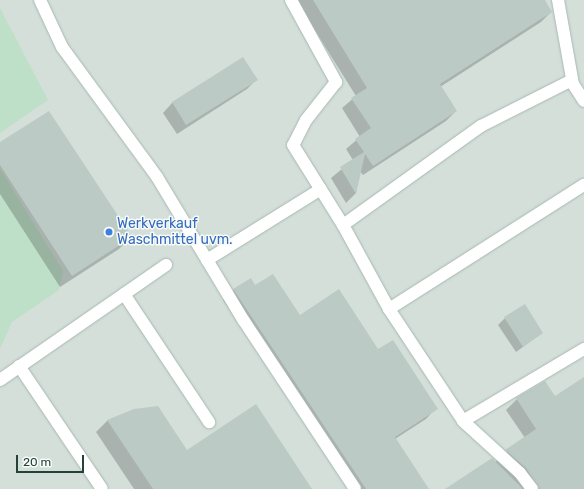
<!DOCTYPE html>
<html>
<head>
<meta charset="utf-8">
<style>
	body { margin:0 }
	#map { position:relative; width:584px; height:489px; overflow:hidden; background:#e6efeb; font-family:Rubik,sans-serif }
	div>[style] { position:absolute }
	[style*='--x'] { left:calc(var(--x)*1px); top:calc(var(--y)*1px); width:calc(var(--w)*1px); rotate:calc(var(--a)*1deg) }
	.built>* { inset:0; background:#d4dfda }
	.green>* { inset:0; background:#bfe0c8 }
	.shadow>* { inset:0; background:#0003 }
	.building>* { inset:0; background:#bbcac4 }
	.roads { filter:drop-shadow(0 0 1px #a8b8b2) drop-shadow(0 0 1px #a8b8b2) }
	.lane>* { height:12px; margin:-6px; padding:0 6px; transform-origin:6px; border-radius:6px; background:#fff }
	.dots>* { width:11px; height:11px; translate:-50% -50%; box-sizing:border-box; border:2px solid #f7fbf9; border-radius:50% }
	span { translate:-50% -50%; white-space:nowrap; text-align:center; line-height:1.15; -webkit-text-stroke:3px #f7fbf9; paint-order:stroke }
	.shop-label { font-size:14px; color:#366cbe }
	.left { translate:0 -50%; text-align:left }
	.scale { position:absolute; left:16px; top:455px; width:68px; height:18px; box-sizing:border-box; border:2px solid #24423a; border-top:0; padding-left:5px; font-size:12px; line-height:14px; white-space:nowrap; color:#24423a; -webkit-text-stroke:3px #f7fbf9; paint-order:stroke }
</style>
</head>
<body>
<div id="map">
	<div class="built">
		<i style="clip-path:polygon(0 0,584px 0,584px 489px,0 489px)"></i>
	</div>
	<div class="green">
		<i style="clip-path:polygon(0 8px,48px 100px,0 133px)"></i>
		<i style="clip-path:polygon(0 169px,63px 271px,59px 290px,12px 322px,0 349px)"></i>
	</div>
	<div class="shadow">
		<i style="clip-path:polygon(296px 0,543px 0,551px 12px,541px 22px,440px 87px,456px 111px,446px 121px,363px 175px,360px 171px,356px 193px,346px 203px,331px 178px,353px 160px,346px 149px,360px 137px,342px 108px,356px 96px)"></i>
		<i style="clip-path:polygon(243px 58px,256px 80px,247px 89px,177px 134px,163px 113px,172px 103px)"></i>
		<i style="clip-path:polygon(0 144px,131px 237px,119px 249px,60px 287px,0 194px)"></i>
		<i style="clip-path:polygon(255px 286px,299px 316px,378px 351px,436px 408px,426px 419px,395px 439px,428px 489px,349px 489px,223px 300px,234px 290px)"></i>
		<i style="clip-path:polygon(505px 318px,542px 333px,516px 352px,498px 325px)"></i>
		<i style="clip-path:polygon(584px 380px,584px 489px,447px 489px,495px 462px,525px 438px,506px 410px,517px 399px,555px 397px)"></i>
		<i style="clip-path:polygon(108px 420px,187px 451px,311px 489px,134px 489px,96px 432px)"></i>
	</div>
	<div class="building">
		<i style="clip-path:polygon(313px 0,545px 0,552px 12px,440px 84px,457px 111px,373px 166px,365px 154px,356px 194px,340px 167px,364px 152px,355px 139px,371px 128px,351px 98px,367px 88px)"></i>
		<i style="clip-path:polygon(243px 57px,258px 80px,186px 125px,172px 102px)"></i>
		<i style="clip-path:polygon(49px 111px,132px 237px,72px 276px,0 165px,0 142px)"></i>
		<i style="clip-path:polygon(273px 274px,300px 315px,339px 289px,378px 349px,393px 340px,438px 409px,395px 437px,429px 489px,366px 489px,233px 289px,251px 278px,255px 285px)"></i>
		<i style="clip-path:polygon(525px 304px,543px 333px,523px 347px,504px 317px)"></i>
		<i style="clip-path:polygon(584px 377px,584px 489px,539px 489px,526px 468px,505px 450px,536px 429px,516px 398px,545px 381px,555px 396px)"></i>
		<i style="clip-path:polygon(256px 404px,312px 489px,153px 489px,107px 420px,134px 409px,158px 406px,187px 450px)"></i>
		<i style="clip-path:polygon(492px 458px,523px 489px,445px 489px)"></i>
	</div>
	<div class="roads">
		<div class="lane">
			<i style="--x:40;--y:0;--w:52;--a:64.9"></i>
			<i style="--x:62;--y:47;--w:161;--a:53.8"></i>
			<i style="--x:157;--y:177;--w:168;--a:58.9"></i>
			<i style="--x:244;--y:321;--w:201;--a:56.5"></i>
			<i style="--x:291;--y:0;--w:94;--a:61.2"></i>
			<i style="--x:336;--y:82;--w:48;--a:128.3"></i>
			<i style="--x:306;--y:120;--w:28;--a:117"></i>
			<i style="--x:293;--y:145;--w:94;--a:58"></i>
			<i style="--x:343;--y:225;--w:96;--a:61.3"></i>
			<i style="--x:389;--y:309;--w:134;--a:56.5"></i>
			<i style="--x:463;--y:421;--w:77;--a:42.4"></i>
			<i style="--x:520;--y:473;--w:20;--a:53"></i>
			<i style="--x:558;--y:0;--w:85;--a:79.9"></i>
			<i style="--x:573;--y:84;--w:20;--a:57"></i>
			<i style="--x:343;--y:225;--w:170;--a:-35.7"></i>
			<i style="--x:481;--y:126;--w:102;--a:-26.8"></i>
			<i style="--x:207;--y:260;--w:134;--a:-31.9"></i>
			<i style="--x:124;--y:294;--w:154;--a:56.4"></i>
			<i style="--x:389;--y:309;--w:231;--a:-32.5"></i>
			<i style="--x:19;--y:366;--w:148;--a:56"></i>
			<i style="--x:0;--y:380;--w:202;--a:-34.7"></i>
			<i style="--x:463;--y:421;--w:141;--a:-30.8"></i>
		</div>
	</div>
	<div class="dots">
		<i style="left:109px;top:232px;background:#3f7fe0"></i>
	</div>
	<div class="shop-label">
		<span class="left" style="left:117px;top:232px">Werkverkauf<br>Waschmittel uvm.</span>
	</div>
	<div class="scale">20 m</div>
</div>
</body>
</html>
